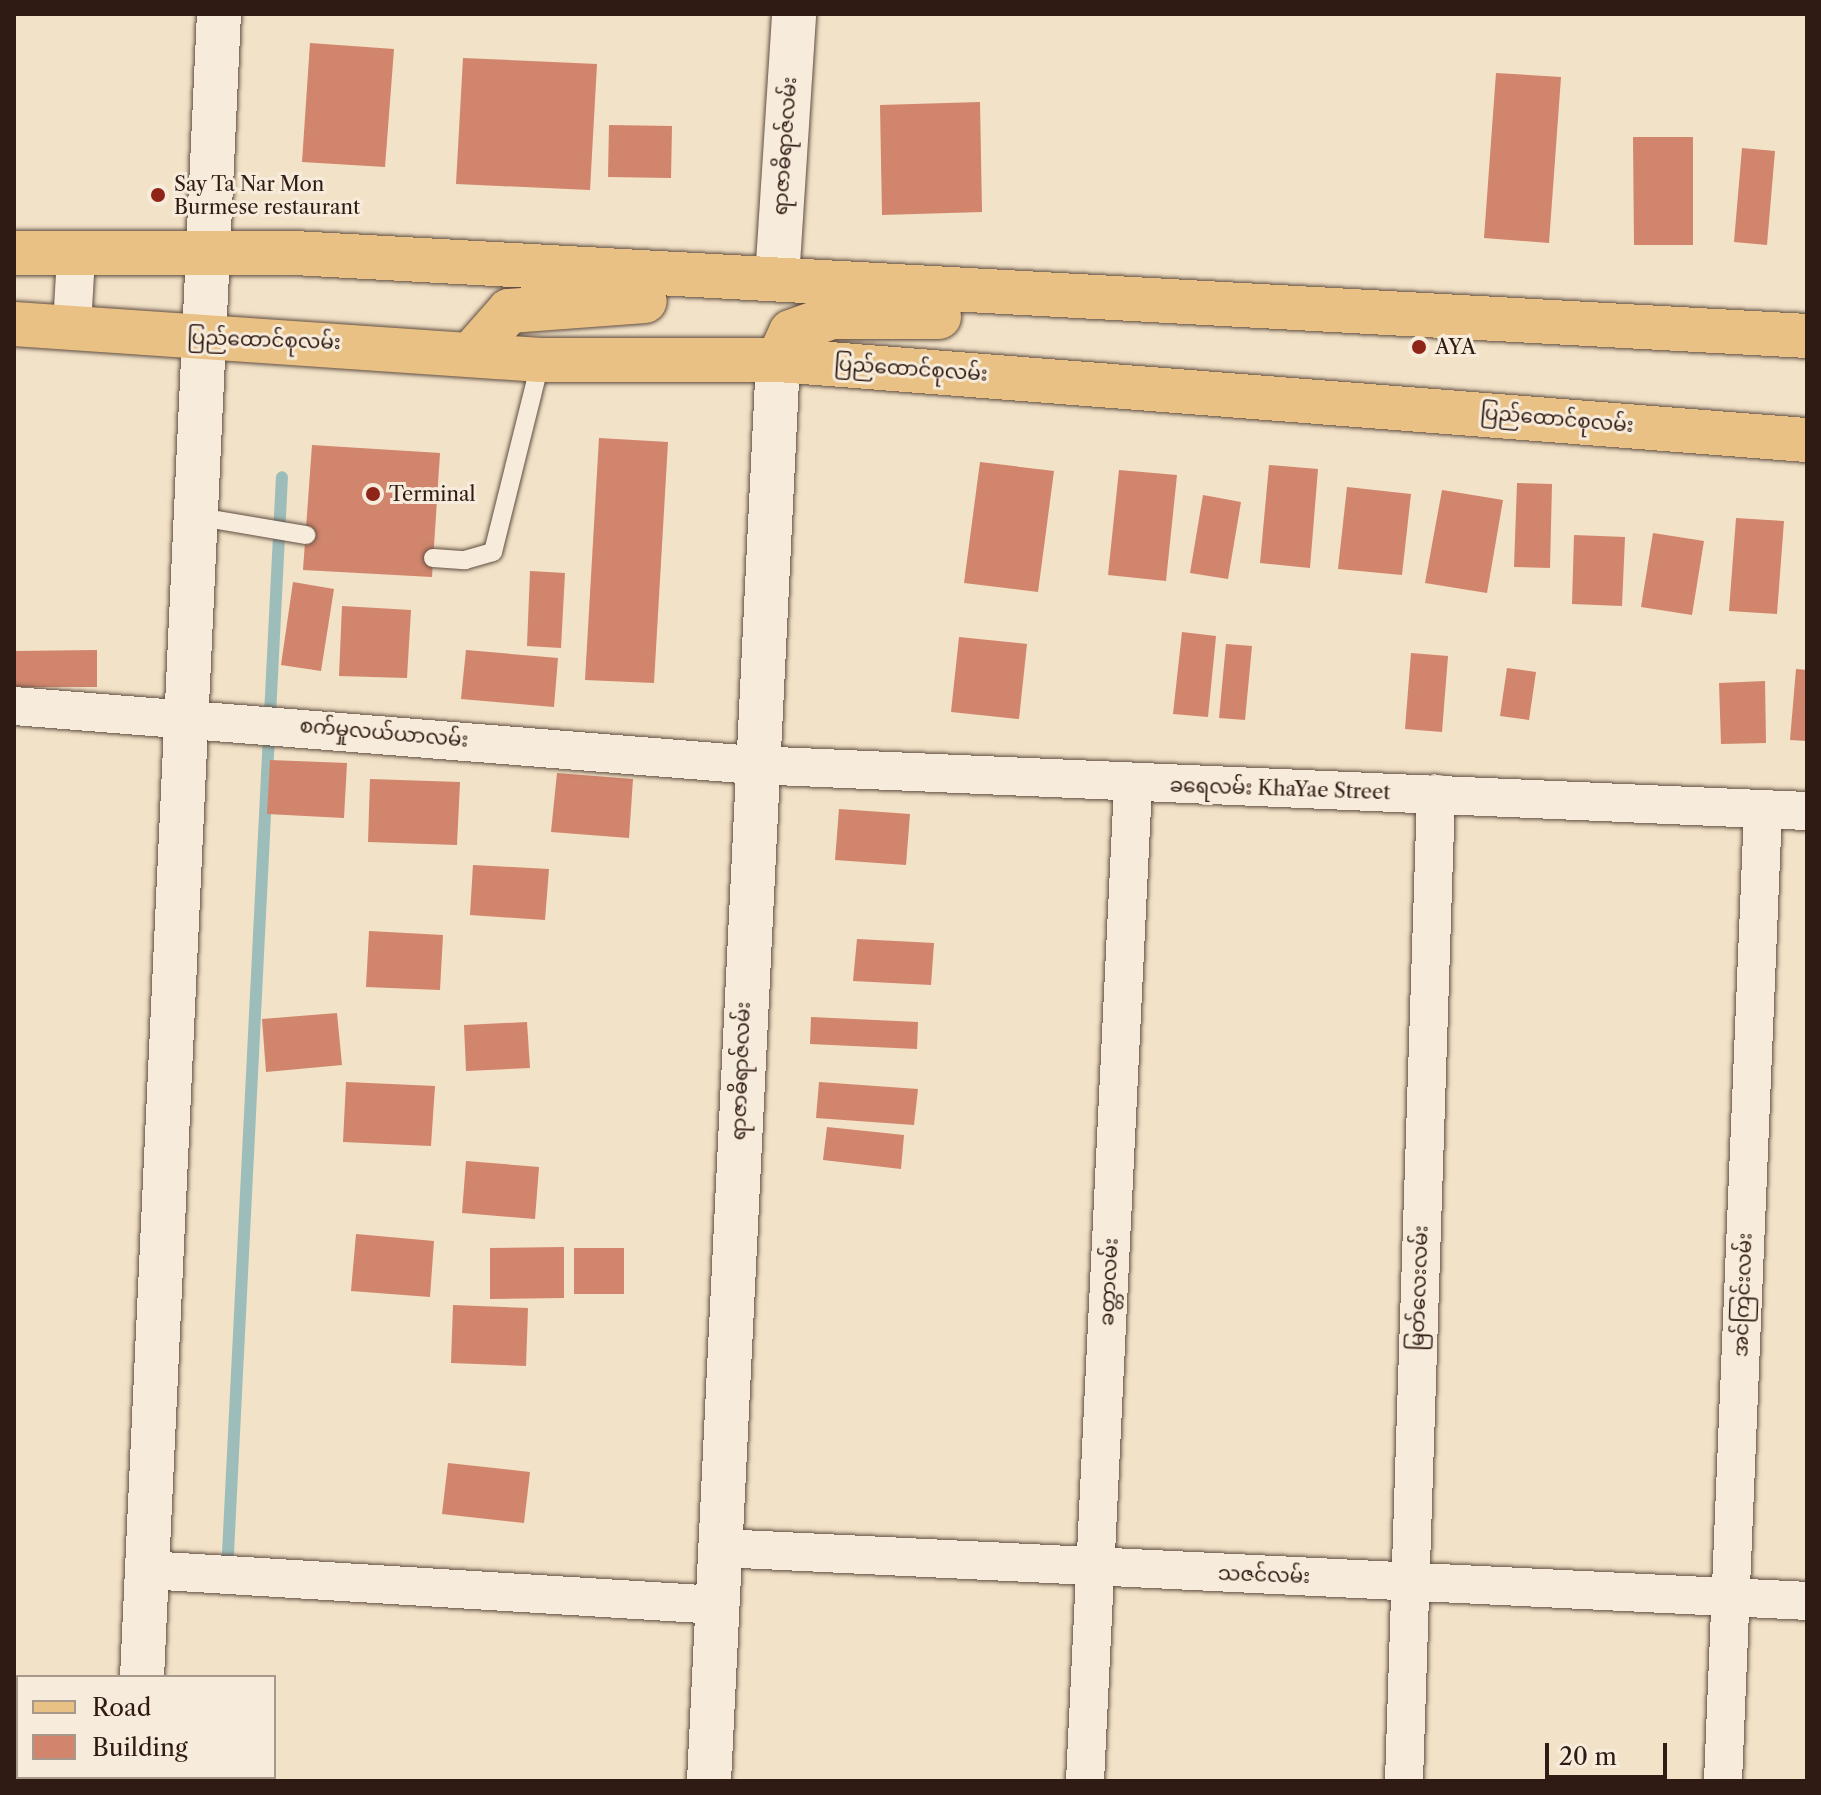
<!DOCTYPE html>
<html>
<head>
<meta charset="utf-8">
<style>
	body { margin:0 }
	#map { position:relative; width:1821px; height:1795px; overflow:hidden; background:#f2e2c7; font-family:"Libre Caslon Text","Noto Sans Myanmar",serif }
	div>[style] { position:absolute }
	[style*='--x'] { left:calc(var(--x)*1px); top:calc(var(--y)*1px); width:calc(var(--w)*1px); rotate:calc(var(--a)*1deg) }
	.stream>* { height:12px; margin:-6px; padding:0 6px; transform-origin:6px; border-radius:6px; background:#9cbdba }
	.building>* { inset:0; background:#d0856c }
	.roads { filter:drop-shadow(0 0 2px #604d41) drop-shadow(0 0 2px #604d41) }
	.lane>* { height:18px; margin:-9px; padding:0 9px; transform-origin:9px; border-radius:9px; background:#f7ecdb }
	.street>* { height:38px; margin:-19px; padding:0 19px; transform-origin:19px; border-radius:19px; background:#f7ecdb }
	.secondary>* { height:44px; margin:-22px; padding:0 22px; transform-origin:22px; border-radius:22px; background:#f7ecdb }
	.primary>* { height:44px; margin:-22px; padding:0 22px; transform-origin:22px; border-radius:22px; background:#e9c184 }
	.dots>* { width:22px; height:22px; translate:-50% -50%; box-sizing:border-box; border:4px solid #f7ecdb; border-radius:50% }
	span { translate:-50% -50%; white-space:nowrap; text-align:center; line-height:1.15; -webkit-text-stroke:6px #f7ecdb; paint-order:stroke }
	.street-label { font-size:20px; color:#301b14 }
	.poi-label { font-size:20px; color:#301b14 }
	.left { translate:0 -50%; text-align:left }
	.frame { position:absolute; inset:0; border:16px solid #301b14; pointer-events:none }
	.legend { position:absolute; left:16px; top:1675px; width:260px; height:104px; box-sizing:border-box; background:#f7ecdb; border:2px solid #a7988b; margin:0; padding:10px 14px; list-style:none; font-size:24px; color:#301b14 }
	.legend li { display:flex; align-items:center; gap:16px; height:40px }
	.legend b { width:40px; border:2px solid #a7988b }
	.scale { position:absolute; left:1545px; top:1743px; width:122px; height:36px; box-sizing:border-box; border:4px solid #301b14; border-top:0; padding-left:10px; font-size:24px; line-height:28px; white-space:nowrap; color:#301b14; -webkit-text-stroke:6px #f7ecdb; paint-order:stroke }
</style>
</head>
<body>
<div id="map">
	<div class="stream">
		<i style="--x:228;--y:1553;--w:1077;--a:-87.13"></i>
	</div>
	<div class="building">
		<i style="clip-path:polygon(310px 43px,394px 49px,385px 167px,302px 162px)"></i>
		<i style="clip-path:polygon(463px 58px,597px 64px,590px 190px,456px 184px)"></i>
		<i style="clip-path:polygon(1496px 73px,1561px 77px,1549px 243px,1484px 238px)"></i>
		<i style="clip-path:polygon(980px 102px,982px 212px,882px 215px,880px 105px)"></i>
		<i style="clip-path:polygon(609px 125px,672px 126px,671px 178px,608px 177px)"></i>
		<i style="clip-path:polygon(1633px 137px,1693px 137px,1693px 245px,1634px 245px)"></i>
		<i style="clip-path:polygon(1742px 148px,1775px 151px,1767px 245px,1734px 242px)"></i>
		<i style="clip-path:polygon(599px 438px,668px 442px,654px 683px,585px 680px)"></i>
		<i style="clip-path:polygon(312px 445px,440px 453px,432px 577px,303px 570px)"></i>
		<i style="clip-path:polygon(980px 462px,1054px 471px,1038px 592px,964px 583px)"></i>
		<i style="clip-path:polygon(1269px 465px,1318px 469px,1310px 568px,1260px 563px)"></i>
		<i style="clip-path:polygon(1119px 470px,1177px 475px,1166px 581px,1108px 575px)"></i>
		<i style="clip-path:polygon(1517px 483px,1552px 484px,1550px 568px,1514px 567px)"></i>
		<i style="clip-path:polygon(1347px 487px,1411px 494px,1402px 575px,1338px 569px)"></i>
		<i style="clip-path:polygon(1442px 490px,1503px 500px,1487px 593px,1425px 583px)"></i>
		<i style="clip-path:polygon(1203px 495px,1241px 502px,1228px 579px,1190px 573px)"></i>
		<i style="clip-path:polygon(1736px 518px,1784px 521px,1777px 614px,1729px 611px)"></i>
		<i style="clip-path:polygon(1653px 533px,1704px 541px,1692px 615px,1641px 607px)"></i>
		<i style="clip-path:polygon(1574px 535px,1625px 537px,1622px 606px,1572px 604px)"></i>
		<i style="clip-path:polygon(530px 571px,565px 573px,561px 648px,527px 646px)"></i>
		<i style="clip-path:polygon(293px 582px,334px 589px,321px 671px,281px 665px)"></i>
		<i style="clip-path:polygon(342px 606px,411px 610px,407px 678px,339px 676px)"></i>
		<i style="clip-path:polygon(1182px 632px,1216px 636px,1208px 717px,1173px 714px)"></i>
		<i style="clip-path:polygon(959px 637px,1027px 644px,1019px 719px,951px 712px)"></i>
		<i style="clip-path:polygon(1226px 644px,1252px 646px,1245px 720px,1219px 718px)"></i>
		<i style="clip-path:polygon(97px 650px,97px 687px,14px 687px,14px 651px)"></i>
		<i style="clip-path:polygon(466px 650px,558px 658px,554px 707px,461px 699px)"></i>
		<i style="clip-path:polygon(1411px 653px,1448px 656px,1442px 732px,1405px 729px)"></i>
		<i style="clip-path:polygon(1507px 668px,1536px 672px,1529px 720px,1500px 716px)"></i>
		<i style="clip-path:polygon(1796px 669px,1807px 670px,1807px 741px,1790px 740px)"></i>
		<i style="clip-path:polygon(1765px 681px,1766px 743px,1721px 744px,1719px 683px)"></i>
		<i style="clip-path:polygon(270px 760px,347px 763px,344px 818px,267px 814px)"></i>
		<i style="clip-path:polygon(557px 773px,633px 779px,629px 838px,551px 832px)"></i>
		<i style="clip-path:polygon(370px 779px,460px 782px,457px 845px,368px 842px)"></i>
		<i style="clip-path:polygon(839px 809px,910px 814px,906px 865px,835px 860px)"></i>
		<i style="clip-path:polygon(473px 865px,549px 869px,545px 920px,470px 915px)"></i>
		<i style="clip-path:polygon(369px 931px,443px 935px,440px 990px,366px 987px)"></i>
		<i style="clip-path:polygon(857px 939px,934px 943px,931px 985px,853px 981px)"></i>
		<i style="clip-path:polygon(337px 1013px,342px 1065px,266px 1072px,262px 1019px)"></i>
		<i style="clip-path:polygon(811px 1017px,918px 1022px,917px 1049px,810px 1044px)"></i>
		<i style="clip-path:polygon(527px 1022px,530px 1068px,466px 1071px,464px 1025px)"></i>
		<i style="clip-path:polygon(346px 1082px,435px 1086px,431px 1146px,343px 1142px)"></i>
		<i style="clip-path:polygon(819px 1082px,918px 1089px,914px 1125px,816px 1118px)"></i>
		<i style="clip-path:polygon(827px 1127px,904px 1135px,901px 1169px,823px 1160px)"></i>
		<i style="clip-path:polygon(466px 1161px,539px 1167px,535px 1219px,462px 1213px)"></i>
		<i style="clip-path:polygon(356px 1234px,434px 1241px,430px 1297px,351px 1291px)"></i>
		<i style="clip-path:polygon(564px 1247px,564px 1298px,490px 1299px,490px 1248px)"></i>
		<i style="clip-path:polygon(574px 1248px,624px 1248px,624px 1294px,574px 1294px)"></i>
		<i style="clip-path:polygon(453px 1305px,528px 1308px,526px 1366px,451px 1363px)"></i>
		<i style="clip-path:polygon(448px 1463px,530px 1472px,524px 1523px,442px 1514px)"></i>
	</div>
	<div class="roads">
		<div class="lane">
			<i style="--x:194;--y:516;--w:114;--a:9.6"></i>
			<i style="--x:433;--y:558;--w:32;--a:4"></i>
			<i style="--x:465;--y:560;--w:29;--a:-16"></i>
			<i style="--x:493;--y:552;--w:198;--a:-76"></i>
		</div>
		<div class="street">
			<i style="--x:72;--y:326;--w:69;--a:-86.7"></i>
			<i style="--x:14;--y:706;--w:741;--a:4.56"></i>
			<i style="--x:753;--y:765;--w:1055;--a:2.5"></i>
			<i style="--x:721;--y:1548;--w:1087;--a:2.79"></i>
			<i style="--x:147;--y:1570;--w:572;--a:3.51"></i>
			<i style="--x:14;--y:1756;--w:4;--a:14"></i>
			<i style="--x:1085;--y:1781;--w:998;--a:-87.24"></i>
			<i style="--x:1404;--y:1781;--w:988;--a:-88.14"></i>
			<i style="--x:1723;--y:1781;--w:973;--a:-87.64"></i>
		</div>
		<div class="secondary">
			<i style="--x:777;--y:279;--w:266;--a:-86.3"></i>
			<i style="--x:142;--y:1677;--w:1665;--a:-87.35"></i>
			<i style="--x:137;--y:1781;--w:4;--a:-90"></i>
			<i style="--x:709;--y:1781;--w:1423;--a:-87.22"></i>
		</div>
		<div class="primary">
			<i style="--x:14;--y:253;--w:280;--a:0"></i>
			<i style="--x:294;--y:253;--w:1515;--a:3.14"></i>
			<i style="--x:14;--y:324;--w:528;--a:3.91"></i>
			<i style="--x:541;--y:360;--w:237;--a:0"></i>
			<i style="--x:778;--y:360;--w:1032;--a:4.45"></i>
			<i style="--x:472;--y:353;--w:56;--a:-48.6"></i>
			<i style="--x:509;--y:311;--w:136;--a:-4.2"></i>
			<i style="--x:778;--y:360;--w:31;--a:-65"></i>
			<i style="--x:791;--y:332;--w:44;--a:-20.1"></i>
			<i style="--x:832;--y:317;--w:107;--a:0"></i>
		</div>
	</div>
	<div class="dots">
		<i style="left:158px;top:195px;background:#8f2418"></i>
		<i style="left:1419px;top:347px;background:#8f2418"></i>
		<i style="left:373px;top:494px;background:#8f2418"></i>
	</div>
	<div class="street-label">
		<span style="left:785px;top:146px;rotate:-86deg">ရာဇာဓိရာဇ်လမ်း</span>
		<span style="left:264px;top:340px;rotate:2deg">ပြည်ထောင်စုလမ်း</span>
		<span style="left:911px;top:369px;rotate:4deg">ပြည်ထောင်စုလမ်း</span>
		<span style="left:1557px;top:419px;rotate:5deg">ပြည်ထောင်စုလမ်း</span>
		<span style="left:384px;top:733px;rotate:5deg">စက်မှုလယ်ယာလမ်း</span>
		<span style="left:1280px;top:789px;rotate:2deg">ခရေလမ်း KhaYae Street</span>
		<span style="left:741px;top:1071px;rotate:-88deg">ရာဇာဓိရာဇ်လမ်း</span>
		<span style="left:1109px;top:1282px;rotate:-87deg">ခတ္တာလမ်း</span>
		<span style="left:1419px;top:1288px;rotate:-88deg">မြတ်လေးလမ်း</span>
		<span style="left:1743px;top:1295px;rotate:-88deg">အင်ကြင်းလမ်း</span>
		<span style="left:1264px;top:1575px;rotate:2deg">သဇင်လမ်း</span>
	</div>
	<div class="poi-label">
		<span class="left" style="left:174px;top:196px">Say Ta Nar Mon<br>Burmese restaurant</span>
		<span class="left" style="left:1435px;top:347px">AYA</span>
		<span class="left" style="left:389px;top:494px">Terminal</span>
	</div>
	<div class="frame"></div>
	<ul class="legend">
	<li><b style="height:10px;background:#e9c184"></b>Road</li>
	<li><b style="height:22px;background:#d0856c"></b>Building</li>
	</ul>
	<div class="scale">20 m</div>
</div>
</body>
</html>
